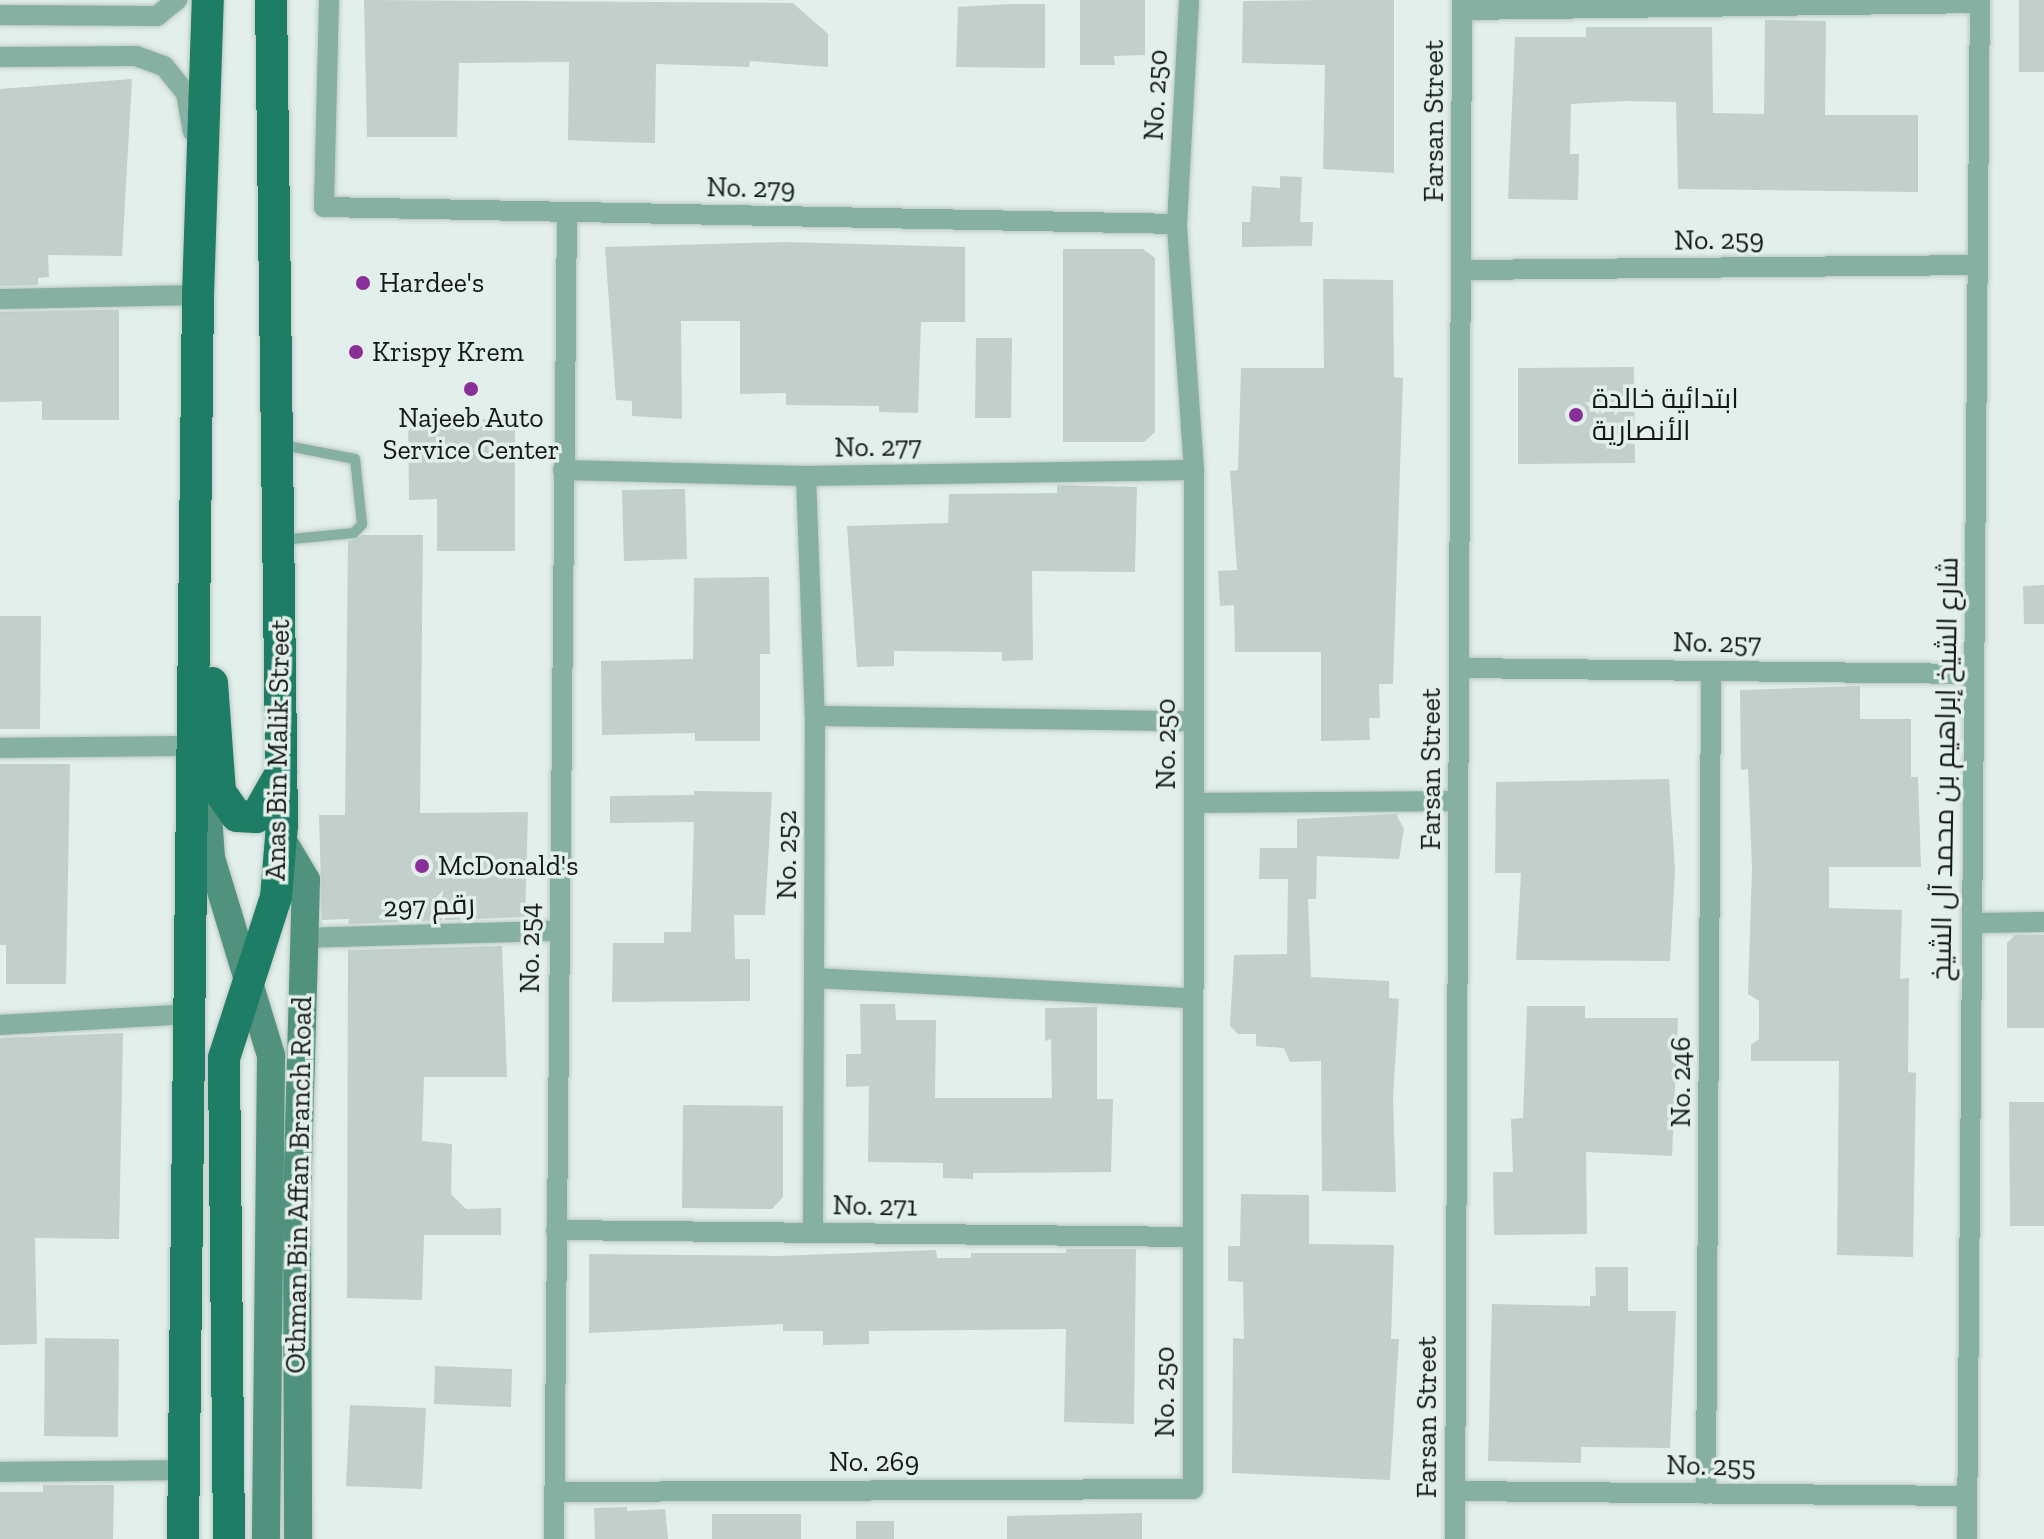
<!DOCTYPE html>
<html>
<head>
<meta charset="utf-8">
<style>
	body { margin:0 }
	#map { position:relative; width:2044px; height:1539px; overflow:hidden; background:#e2efea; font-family:"Zilla Slab",Cairo,serif }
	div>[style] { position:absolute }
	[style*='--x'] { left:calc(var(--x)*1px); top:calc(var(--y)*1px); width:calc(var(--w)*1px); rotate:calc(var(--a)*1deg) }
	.building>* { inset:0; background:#c3cfca }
	.roads { filter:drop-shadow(0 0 2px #bdc8c4) drop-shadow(0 0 2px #bdc8c4) }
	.service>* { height:10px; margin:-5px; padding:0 5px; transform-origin:5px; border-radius:5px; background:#86b0a2 }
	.minor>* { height:20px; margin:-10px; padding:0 10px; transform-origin:10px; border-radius:10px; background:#86b0a2 }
	.secondary>* { height:28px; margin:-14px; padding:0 14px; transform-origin:14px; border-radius:14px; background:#50927e }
	.primary>* { height:32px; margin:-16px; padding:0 16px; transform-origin:16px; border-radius:16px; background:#1d7d65 }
	.dots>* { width:22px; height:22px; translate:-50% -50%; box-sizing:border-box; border:4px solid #e2efea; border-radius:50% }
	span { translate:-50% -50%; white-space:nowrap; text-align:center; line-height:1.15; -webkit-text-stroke:7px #e2efea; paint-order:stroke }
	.street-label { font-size:28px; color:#141817 }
	.poi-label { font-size:28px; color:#141817 }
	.left { translate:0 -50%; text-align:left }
</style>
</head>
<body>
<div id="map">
	<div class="building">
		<i style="clip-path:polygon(364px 0,793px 3px,828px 34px,828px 67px,750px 61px,749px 67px,656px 64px,655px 143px,614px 142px,568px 140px,569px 62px,459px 63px,457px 137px,367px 137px)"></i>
		<i style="clip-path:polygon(1080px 0,1145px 0,1145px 55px,1114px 56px,1115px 65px,1080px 65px)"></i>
		<i style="clip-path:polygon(1326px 0,1394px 0,1394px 173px,1323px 169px,1325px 65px,1242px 63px,1243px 1px)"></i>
		<i style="clip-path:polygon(2019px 0,2044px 0,2044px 72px,2019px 72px)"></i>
		<i style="clip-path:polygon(1010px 4px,1045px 4px,1045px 68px,956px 67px,958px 7px)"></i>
		<i style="clip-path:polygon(1765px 20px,1826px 21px,1825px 115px,1918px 115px,1918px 192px,1678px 189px,1676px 102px,1626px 101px,1571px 104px,1570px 154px,1579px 154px,1578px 200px,1508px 199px,1515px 37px,1586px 37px,1586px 27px,1712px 27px,1713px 113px,1764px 114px)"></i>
		<i style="clip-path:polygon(132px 79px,122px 256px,48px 255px,49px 277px,38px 278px,38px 285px,0 286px,0 89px)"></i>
		<i style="clip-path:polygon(1280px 176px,1302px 177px,1300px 222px,1313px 222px,1312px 246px,1242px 247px,1242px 222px,1250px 222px,1252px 186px,1280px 188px)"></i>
		<i style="clip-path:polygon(786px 242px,965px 247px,965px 322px,921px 322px,918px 413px,879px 412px,879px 406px,786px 405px,786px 393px,740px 394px,740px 321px,681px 321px,682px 419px,632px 416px,632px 401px,616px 400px,605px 247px)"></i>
		<i style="clip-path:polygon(1063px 249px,1143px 249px,1155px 258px,1155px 432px,1144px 442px,1063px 442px)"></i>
		<i style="clip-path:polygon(1323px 279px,1393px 280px,1394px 377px,1403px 378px,1393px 684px,1379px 684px,1380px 718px,1369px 718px,1370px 740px,1321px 741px,1321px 652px,1235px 652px,1234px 605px,1220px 606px,1218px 571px,1237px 570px,1230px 471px,1238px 470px,1241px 368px,1324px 368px)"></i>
		<i style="clip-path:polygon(92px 310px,119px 310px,119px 420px,42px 420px,42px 401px,0 402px,0 312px)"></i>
		<i style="clip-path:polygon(976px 338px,1012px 338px,1011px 418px,975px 418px)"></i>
		<i style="clip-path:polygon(1634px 367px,1635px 463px,1518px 464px,1518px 368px)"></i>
		<i style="clip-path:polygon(515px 419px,515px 551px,437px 551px,437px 499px,409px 500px,408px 420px)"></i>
		<i style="clip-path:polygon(1057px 485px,1137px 487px,1135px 572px,1032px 571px,1033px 660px,1002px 661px,1002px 652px,894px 651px,894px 666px,857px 667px,847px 526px,948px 523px,949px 494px,1057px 493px)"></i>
		<i style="clip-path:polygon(685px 489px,687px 559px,624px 561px,622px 490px)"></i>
		<i style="clip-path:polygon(363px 535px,423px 535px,420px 813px,528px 812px,525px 917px,348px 924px,349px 919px,322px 920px,319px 815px,345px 815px,348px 542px)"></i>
		<i style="clip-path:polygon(769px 577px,770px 654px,760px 654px,760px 741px,695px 741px,695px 733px,602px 735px,601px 661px,693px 659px,694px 578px)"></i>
		<i style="clip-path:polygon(2044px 585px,2044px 624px,2024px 624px,2023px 586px)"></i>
		<i style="clip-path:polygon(0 616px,41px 616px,40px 729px,0 729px)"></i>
		<i style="clip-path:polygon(1860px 686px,1860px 719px,1911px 719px,1911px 777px,1918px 777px,1921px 867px,1829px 867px,1829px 908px,1902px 910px,1900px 979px,1909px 978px,1908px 1072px,1916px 1073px,1913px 1257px,1837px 1255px,1839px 1061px,1751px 1061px,1751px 1045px,1759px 1039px,1759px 1001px,1748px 994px,1752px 868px,1748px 769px,1741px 770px,1740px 690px)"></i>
		<i style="clip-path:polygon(0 764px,70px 764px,66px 984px,6px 984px,6px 945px,0 945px)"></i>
		<i style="clip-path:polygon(1669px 779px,1675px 870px,1670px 961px,1516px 960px,1521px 873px,1495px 873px,1496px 782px)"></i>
		<i style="clip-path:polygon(694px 791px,772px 792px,765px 915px,734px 915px,735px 959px,750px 959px,750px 1001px,612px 1002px,613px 943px,664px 943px,664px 932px,691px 932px,694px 822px,610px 823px,610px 796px,694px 795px)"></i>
		<i style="clip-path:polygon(1396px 814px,1404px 829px,1399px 859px,1317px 856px,1316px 899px,1308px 899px,1311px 977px,1389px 981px,1389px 998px,1399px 999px,1393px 1098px,1396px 1192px,1322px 1191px,1321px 1061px,1290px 1062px,1284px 1048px,1256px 1046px,1256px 1034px,1238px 1034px,1230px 1026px,1234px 955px,1287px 954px,1288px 879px,1259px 879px,1260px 848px,1297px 848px,1297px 819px)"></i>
		<i style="clip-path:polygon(2015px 935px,2044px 935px,2044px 1028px,2007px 1028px,2007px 943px)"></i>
		<i style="clip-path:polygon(502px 946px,507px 1077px,424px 1077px,422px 1141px,452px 1144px,451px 1194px,466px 1209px,501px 1208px,501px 1235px,424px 1235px,422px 1300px,347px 1298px,348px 950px)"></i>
		<i style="clip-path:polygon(860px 1004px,895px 1004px,896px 1020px,936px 1020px,935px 1098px,1052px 1098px,1051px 1039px,1045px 1041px,1045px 1008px,1097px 1007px,1097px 1099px,1113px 1099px,1111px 1172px,973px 1173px,973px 1179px,943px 1178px,943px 1163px,868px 1162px,869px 1086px,846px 1087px,846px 1054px,861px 1054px)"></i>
		<i style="clip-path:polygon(1527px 1006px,1585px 1006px,1585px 1018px,1678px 1018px,1672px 1156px,1586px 1152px,1587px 1234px,1494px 1235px,1493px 1172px,1513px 1172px,1511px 1119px,1523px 1118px)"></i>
		<i style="clip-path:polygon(123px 1033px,119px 1239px,35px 1238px,37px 1344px,0 1345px,0 1038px)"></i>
		<i style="clip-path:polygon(2009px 1102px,2044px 1102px,2044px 1226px,2010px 1226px)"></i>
		<i style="clip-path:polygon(683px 1105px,783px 1106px,783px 1197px,772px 1209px,682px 1208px)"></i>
		<i style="clip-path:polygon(1241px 1194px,1309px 1195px,1309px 1244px,1394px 1245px,1391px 1339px,1399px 1339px,1390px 1480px,1232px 1473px,1233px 1338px,1244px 1339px,1243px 1282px,1228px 1281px,1228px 1246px,1240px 1246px)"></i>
		<i style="clip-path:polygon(1066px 1249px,1136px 1249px,1134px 1424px,1064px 1422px,1066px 1329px,869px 1331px,869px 1344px,823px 1345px,823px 1331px,783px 1331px,783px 1324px,589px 1333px,589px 1254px,777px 1256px,936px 1250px,937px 1258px,971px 1258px,971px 1253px,1066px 1253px)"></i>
		<i style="clip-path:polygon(1595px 1267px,1628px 1267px,1628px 1311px,1676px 1311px,1670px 1448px,1581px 1447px,1581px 1463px,1488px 1461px,1492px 1304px,1590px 1306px,1590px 1296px,1596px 1296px)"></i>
		<i style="clip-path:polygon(45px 1338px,119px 1339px,118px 1437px,44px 1436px)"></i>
		<i style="clip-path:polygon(435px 1366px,512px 1369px,511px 1407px,434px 1404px)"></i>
		<i style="clip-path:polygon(350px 1405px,426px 1408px,422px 1489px,346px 1486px)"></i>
		<i style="clip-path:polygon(43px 1485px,114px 1485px,113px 1539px,0 1539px,0 1492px,43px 1492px)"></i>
		<i style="clip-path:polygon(627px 1507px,627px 1511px,665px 1509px,668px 1539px,595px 1539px,594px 1508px)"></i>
		<i style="clip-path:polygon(1142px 1513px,1142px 1539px,1007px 1539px,1007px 1516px)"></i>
		<i style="clip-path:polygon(712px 1514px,801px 1514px,801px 1539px,712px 1539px)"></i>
		<i style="clip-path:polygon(856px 1521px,894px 1521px,894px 1539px,856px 1539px)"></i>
	</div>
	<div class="roads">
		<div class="service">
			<i style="--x:282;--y:540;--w:72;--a:-5.6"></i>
			<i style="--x:354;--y:533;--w:12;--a:-48"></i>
			<i style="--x:362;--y:524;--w:65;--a:-96.1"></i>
			<i style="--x:355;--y:459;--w:73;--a:-169"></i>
		</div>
		<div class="minor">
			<i style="--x:329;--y:0;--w:207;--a:91.4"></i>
			<i style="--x:324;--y:207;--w:853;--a:1.14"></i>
			<i style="--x:1462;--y:10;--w:518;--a:-0.77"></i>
			<i style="--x:0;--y:15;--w:157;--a:0.4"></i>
			<i style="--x:157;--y:16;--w:26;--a:-39"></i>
			<i style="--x:0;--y:57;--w:136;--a:-0.4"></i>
			<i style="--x:136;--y:56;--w:30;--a:20"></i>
			<i style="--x:164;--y:66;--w:35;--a:51"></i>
			<i style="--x:186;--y:93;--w:39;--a:80"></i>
			<i style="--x:1461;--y:270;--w:517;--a:-0.55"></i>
			<i style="--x:0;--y:299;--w:198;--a:-1.2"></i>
			<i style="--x:563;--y:470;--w:243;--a:1.4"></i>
			<i style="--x:806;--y:476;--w:388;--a:-0.9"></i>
			<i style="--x:806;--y:476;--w:240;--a:87.9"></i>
			<i style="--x:815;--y:716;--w:517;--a:90.22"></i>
			<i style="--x:1459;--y:668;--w:515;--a:0.67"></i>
			<i style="--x:815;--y:716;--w:379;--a:0.8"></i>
			<i style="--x:0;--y:748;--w:193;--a:-0.6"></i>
			<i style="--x:1194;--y:803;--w:264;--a:-0.4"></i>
			<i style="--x:1972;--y:923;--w:72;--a:-0.8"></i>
			<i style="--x:302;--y:938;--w:255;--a:-1.6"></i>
			<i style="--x:816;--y:978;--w:376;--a:3.1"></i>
			<i style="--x:0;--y:1025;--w:192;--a:-3.3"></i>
			<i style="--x:556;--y:1230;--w:637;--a:0.63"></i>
			<i style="--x:0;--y:1472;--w:183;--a:-0.6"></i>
			<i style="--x:1455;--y:1491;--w:512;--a:0.56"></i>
			<i style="--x:555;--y:1492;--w:638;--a:-0.27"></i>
			<i style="--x:1193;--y:1489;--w:1019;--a:-89.94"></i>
			<i style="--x:1194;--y:470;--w:247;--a:-94"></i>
			<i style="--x:1177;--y:224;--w:224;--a:-86.9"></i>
			<i style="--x:1706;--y:1494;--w:823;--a:-89.65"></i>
			<i style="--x:554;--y:1539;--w:1326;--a:-89.44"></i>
			<i style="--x:1455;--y:1539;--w:1539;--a:-89.74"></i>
			<i style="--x:1967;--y:1539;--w:1539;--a:-89.52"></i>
		</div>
		<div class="secondary">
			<i style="--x:205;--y:774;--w:84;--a:85.9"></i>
			<i style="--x:211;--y:858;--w:207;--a:73.1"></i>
			<i style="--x:271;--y:1056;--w:483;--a:90.6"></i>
			<i style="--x:281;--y:838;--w:49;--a:59.2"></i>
			<i style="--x:306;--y:880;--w:329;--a:91.6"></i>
			<i style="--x:297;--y:1209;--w:330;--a:89.8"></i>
		</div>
		<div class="primary">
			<i style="--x:212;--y:683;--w:109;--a:85.8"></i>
			<i style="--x:220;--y:792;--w:29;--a:55"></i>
			<i style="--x:237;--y:816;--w:19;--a:3"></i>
			<i style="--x:256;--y:817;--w:51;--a:-60.4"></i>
			<i style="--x:183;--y:1539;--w:1244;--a:-89.31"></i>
			<i style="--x:198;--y:295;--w:295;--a:-88.1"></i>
			<i style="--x:229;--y:1539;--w:481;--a:-90.6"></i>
			<i style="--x:224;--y:1058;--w:169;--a:-72.1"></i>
			<i style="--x:276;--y:897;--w:72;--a:-85.2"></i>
			<i style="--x:282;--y:825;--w:825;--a:-90.76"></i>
		</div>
	</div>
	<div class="dots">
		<i style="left:363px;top:283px;background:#8a2e99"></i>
		<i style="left:356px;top:352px;background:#8a2e99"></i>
		<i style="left:471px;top:389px;background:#8a2e99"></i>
		<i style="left:1576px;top:415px;background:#8a2e99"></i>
		<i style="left:422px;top:866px;background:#8a2e99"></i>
	</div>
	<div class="street-label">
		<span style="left:1156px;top:95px;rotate:-87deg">No. 250</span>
		<span style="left:1434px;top:121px;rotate:-90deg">Farsan Street</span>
		<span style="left:751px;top:188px;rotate:1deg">No. 279</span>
		<span style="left:1719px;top:240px;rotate:-1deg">No. 259</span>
		<span style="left:878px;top:447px;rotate:-1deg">No. 277</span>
		<span style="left:1717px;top:643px;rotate:1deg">No. 257</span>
		<span style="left:1166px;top:744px;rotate:-90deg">No. 250</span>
		<span style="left:278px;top:750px;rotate:-89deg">Anas Bin Malik Street</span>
		<span style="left:1431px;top:769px;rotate:-90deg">Farsan Street</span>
		<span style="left:1945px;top:769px;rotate:-89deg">شارع الشيخ إبراهيم بن محمد آل الشيخ</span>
		<span style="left:787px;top:855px;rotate:-90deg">No. 252</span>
		<span style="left:429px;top:906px;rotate:-2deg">رقم 297</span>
		<span style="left:530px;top:948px;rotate:-90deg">No. 254</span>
		<span style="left:1681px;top:1082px;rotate:-90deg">No. 246</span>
		<span style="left:299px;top:1185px;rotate:-89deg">Othman Bin Affan Branch Road</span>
		<span style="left:875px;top:1206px;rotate:1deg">No. 271</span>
		<span style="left:1165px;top:1392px;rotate:-90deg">No. 250</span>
		<span style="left:1427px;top:1417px;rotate:-90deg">Farsan Street</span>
		<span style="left:874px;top:1462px">No. 269</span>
		<span style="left:1711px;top:1466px;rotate:1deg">No. 255</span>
	</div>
	<div class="poi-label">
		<span class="left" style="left:379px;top:283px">Hardee's</span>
		<span class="left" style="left:372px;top:352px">Krispy Krem</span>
		<span class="left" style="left:1592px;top:415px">ابتدائية خالدة<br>الأنصارية</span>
		<span style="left:471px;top:434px">Najeeb Auto<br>Service Center</span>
		<span class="left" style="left:438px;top:866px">McDonald's</span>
	</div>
</div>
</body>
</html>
